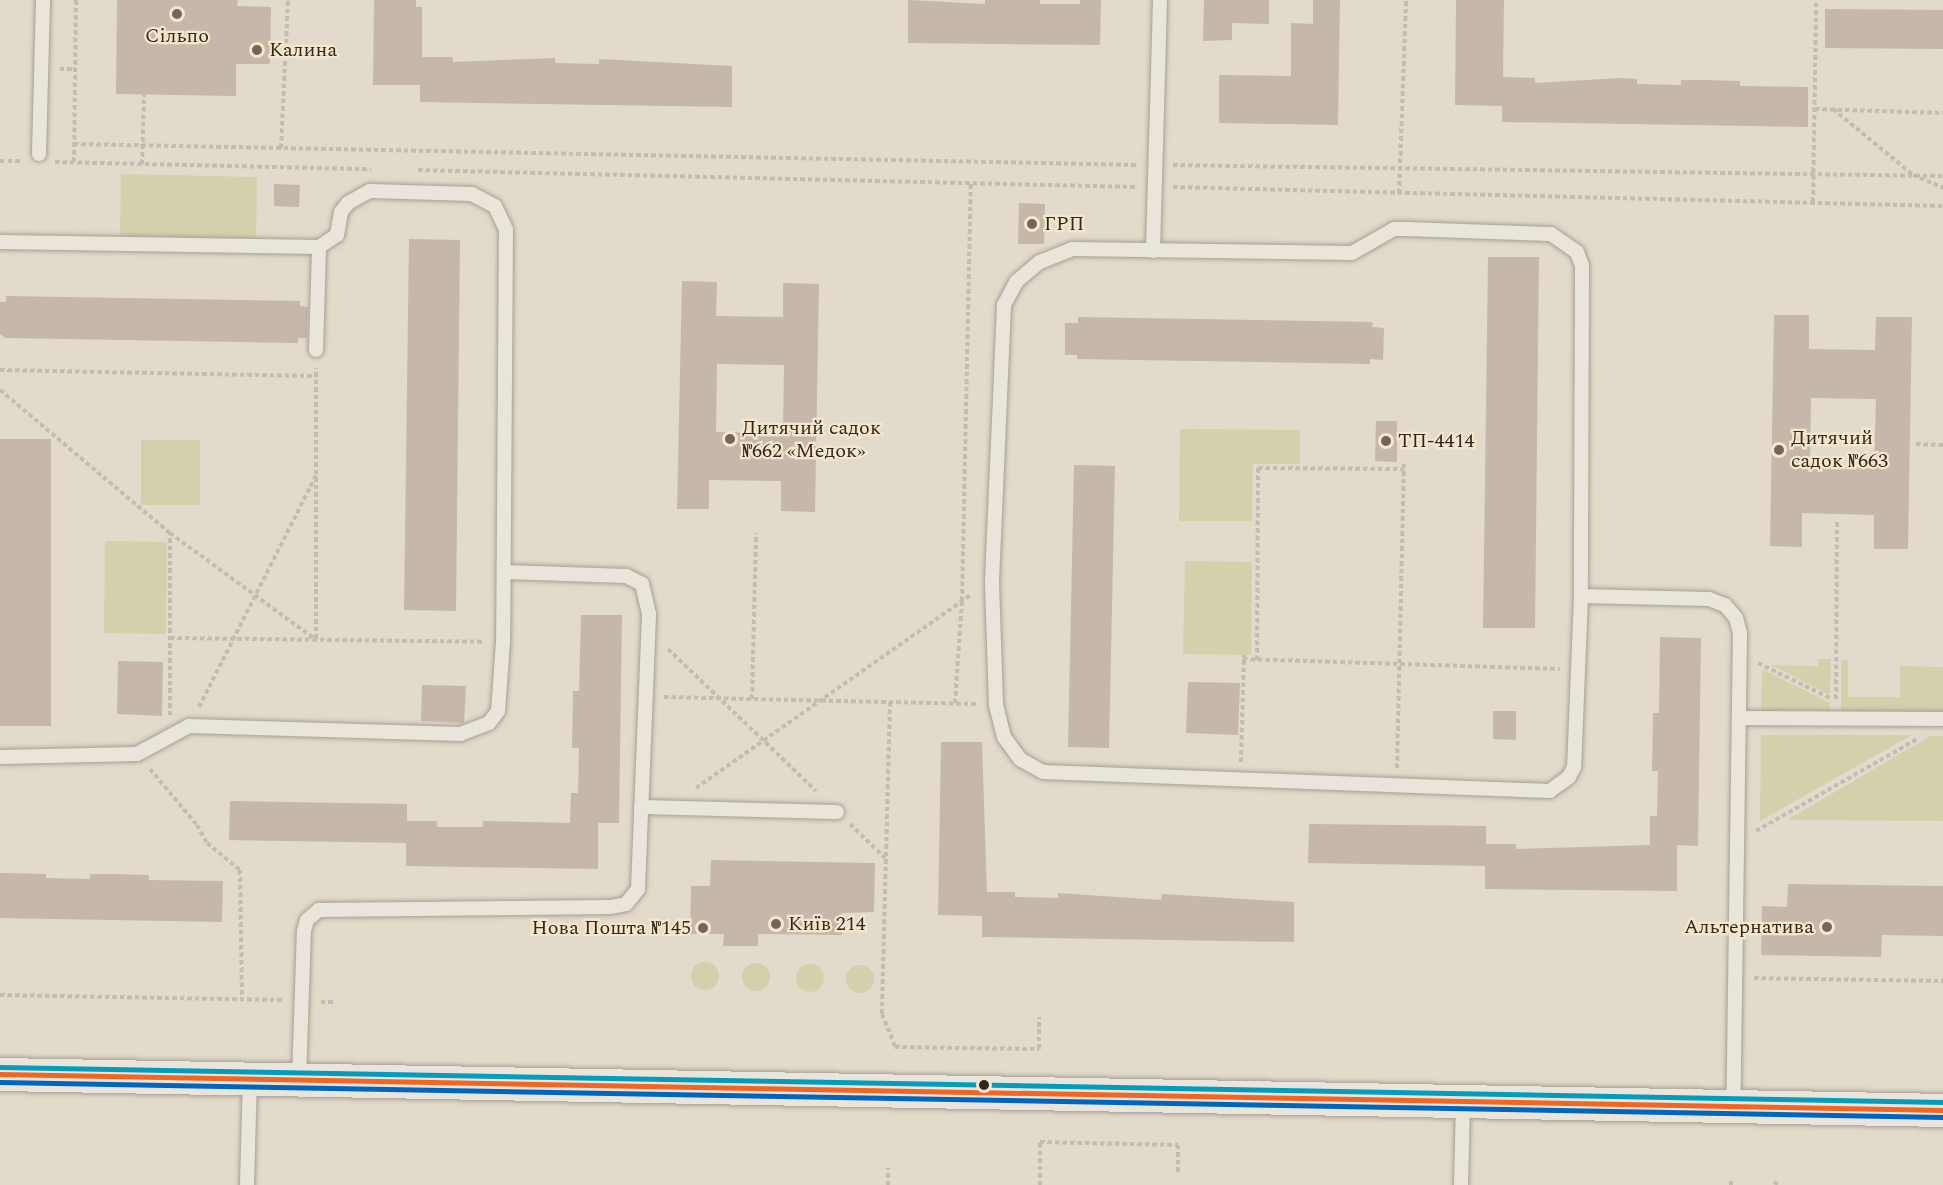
<!DOCTYPE html>
<html>
<head>
<meta charset="utf-8">
<style>
	body { margin:0 }
	#map { position:relative; width:1943px; height:1185px; overflow:hidden; background:#e2daca; font-family:Spectral,serif }
	div>[style] { position:absolute }
	[style*='--x'] { left:calc(var(--x)*1px); top:calc(var(--y)*1px); width:calc(var(--w)*1px); rotate:calc(var(--a)*1deg) }
	.green>* { inset:0; background:#d3d1ac }
	.round { border-radius:50% }
	.building>* { inset:0; background:#c5b8ab }
	.path>* { height:4px; margin-top:-2px; transform-origin:0; background:repeating-linear-gradient(90deg,#c3bcb2 0 4.5px,transparent 0 7.5px) }
	.roads { filter:drop-shadow(0 0 2px #a79f94) drop-shadow(0 0 2px #a79f94) }
	.service>* { height:14px; margin:-7px; padding:0 7px; transform-origin:7px; border-radius:7px; background:#eae5db }
	.secondary>* { height:33px; margin:-16.5px; padding:0 16.5px; transform-origin:16.5px; border-radius:16.5px; background:#eae5db }
	.bus-1>* { height:4.5px; margin:-2.25px; padding:0 2.25px; transform-origin:2.25px; border-radius:2.25px; background:#f26522 }
	.bus-2>* { height:4.5px; margin:-2.25px; padding:0 2.25px; transform-origin:2.25px; border-radius:2.25px; background:#0065bd }
	.bus-3>* { height:4.5px; margin:-2.25px; padding:0 2.25px; transform-origin:2.25px; border-radius:2.25px; background:#059cbc }
	.dots>* { width:16px; height:16px; translate:-50% -50%; box-sizing:border-box; border:3px solid #f4e7ce; border-radius:50% }
	span { translate:-50% -50%; white-space:nowrap; text-align:center; line-height:1.15; -webkit-text-stroke:4.5px #f4e7ce; paint-order:stroke }
	.poi-label { font-size:20px; color:#34271c }
	.left { translate:0 -50%; text-align:left }
	.right { translate:-100% -50%; text-align:right }
</style>
</head>
<body>
<div id="map">
	<div class="green">
		<i style="clip-path:polygon(121px 174px,257px 177px,256px 239px,120px 236px)"></i>
		<i style="clip-path:polygon(1180px 429px,1300px 430px,1300px 464px,1253px 464px,1252px 521px,1179px 521px)"></i>
		<i style="clip-path:polygon(141px 440px,200px 440px,200px 505px,141px 505px)"></i>
		<i style="clip-path:polygon(105px 541px,167px 542px,166px 634px,104px 633px)"></i>
		<i style="clip-path:polygon(1185px 561px,1252px 562px,1251px 655px,1183px 654px)"></i>
		<i style="clip-path:polygon(1818px 659px,1831px 659px,1830px 695px,1771px 665px,1818px 666px)"></i>
		<i style="clip-path:polygon(1841px 660px,1848px 660px,1848px 697px,1900px 697px,1900px 666px,1943px 667px,1943px 714px,1841px 713px)"></i>
		<i style="clip-path:polygon(1762px 669px,1830px 703px,1830px 713px,1761px 712px)"></i>
		<i style="clip-path:polygon(1761px 735px,1912px 735px,1760px 821px)"></i>
		<i style="clip-path:polygon(1930px 736px,1943px 736px,1943px 821px,1787px 820px)"></i>
		<i class="round" style="left:691px;top:962px;width:28px;height:28px"></i>
		<i class="round" style="left:742px;top:963px;width:28px;height:28px"></i>
		<i class="round" style="left:796px;top:964px;width:28px;height:28px"></i>
		<i class="round" style="left:846px;top:965px;width:28px;height:28px"></i>
	</div>
	<div class="building">
		<i style="clip-path:polygon(117px 0,238px 0,237px 6px,271px 7px,270px 64px,236px 64px,236px 96px,116px 94px)"></i>
		<i style="clip-path:polygon(374px 0,416px 0,416px 7px,422px 7px,422px 57px,453px 57px,453px 62px,555px 58px,555px 63px,599px 64px,599px 59px,732px 66px,732px 107px,420px 102px,420px 85px,373px 85px)"></i>
		<i style="clip-path:polygon(908px 0,985px 4px,985px 0,1040px 0,1040px 4px,1080px 4px,1080px 0,1101px 0,1100px 45px,908px 43px)"></i>
		<i style="clip-path:polygon(1204px 0,1269px 0,1269px 24px,1232px 23px,1232px 40px,1203px 41px)"></i>
		<i style="clip-path:polygon(1313px 0,1340px 0,1338px 125px,1219px 123px,1219px 75px,1291px 76px,1291px 23px,1313px 24px)"></i>
		<i style="clip-path:polygon(1456px 0,1504px 0,1503px 77px,1535px 78px,1535px 83px,1620px 78px,1637px 79px,1637px 84px,1681px 85px,1681px 80px,1706px 80px,1740px 81px,1740px 86px,1808px 87px,1808px 127px,1502px 122px,1502px 106px,1455px 105px)"></i>
		<i style="clip-path:polygon(1825px 9px,1943px 10px,1943px 49px,1825px 48px)"></i>
		<i style="clip-path:polygon(274px 184px,300px 185px,299px 207px,274px 206px)"></i>
		<i style="clip-path:polygon(1019px 203px,1045px 204px,1044px 244px,1018px 244px)"></i>
		<i style="clip-path:polygon(409px 239px,460px 240px,456px 611px,404px 610px)"></i>
		<i style="clip-path:polygon(1488px 257px,1539px 257px,1535px 628px,1483px 628px)"></i>
		<i style="clip-path:polygon(evenodd,682px 281px,717px 282px,716px 316px,783px 317px,783px 283px,819px 284px,815px 512px,781px 511px,781px 481px,709px 480px,709px 509px,677px 509px,682px 281px,717px 364px,784px 365px,783px 433px,716px 432px,717px 364px)"></i>
		<i style="clip-path:polygon(6px 296px,300px 301px,300px 306px,308px 307px,307px 338px,298px 338px,298px 343px,5px 338px,0 334px,0 302px,6px 302px)"></i>
		<i style="clip-path:polygon(evenodd,1774px 315px,1809px 315px,1809px 349px,1875px 350px,1876px 317px,1912px 317px,1908px 549px,1874px 549px,1874px 515px,1802px 513px,1802px 547px,1770px 546px,1774px 315px,1811px 398px,1876px 399px,1874px 468px,1810px 466px,1811px 398px)"></i>
		<i style="clip-path:polygon(1078px 317px,1373px 322px,1372px 327px,1384px 328px,1383px 360px,1370px 359px,1370px 364px,1077px 359px,1077px 355px,1065px 355px,1065px 323px,1078px 323px)"></i>
		<i style="clip-path:polygon(1376px 421px,1397px 421px,1397px 462px,1375px 461px)"></i>
		<i style="clip-path:polygon(0 439px,51px 439px,51px 726px,0 726px)"></i>
		<i style="clip-path:polygon(1074px 465px,1115px 466px,1109px 748px,1068px 747px)"></i>
		<i style="clip-path:polygon(581px 615px,622px 615px,619px 823px,598px 823px,598px 869px,406px 866px,406px 843px,229px 840px,230px 801px,407px 804px,407px 821px,437px 821px,437px 827px,483px 827px,483px 821px,570px 823px,571px 793px,578px 793px,579px 748px,572px 748px,573px 691px,579px 691px)"></i>
		<i style="clip-path:polygon(1660px 637px,1701px 638px,1698px 846px,1677px 845px,1677px 891px,1485px 889px,1485px 866px,1308px 863px,1309px 824px,1486px 826px,1486px 844px,1516px 844px,1516px 849px,1650px 845px,1650px 816px,1657px 816px,1658px 771px,1652px 771px,1653px 713px,1659px 713px)"></i>
		<i style="clip-path:polygon(118px 661px,163px 662px,162px 716px,117px 714px)"></i>
		<i style="clip-path:polygon(1188px 682px,1240px 683px,1238px 735px,1186px 733px)"></i>
		<i style="clip-path:polygon(422px 685px,466px 686px,464px 723px,421px 721px)"></i>
		<i style="clip-path:polygon(1493px 711px,1516px 711px,1516px 740px,1493px 739px)"></i>
		<i style="clip-path:polygon(941px 742px,982px 742px,987px 892px,1015px 892px,1015px 897px,1058px 898px,1058px 893px,1161px 900px,1162px 894px,1294px 902px,1294px 942px,982px 937px,982px 916px,938px 915px)"></i>
		<i style="clip-path:polygon(711px 860px,875px 863px,874px 912px,842px 913px,842px 935px,758px 934px,758px 946px,723px 946px,724px 934px,690px 934px,691px 886px,710px 886px)"></i>
		<i style="clip-path:polygon(0 873px,46px 874px,46px 878px,90px 879px,90px 874px,115px 874px,149px 875px,149px 880px,223px 881px,222px 922px,0 918px)"></i>
		<i style="clip-path:polygon(1788px 884px,1943px 886px,1943px 936px,1882px 935px,1881px 957px,1761px 955px,1762px 906px,1787px 907px)"></i>
	</div>
	<div class="path">
		<i style="--x:60;--y:69;--w:15;--a:0"></i>
		<i style="--x:1815;--y:109;--w:128;--a:1.8"></i>
		<i style="--x:1833;--y:109;--w:104;--a:39.5"></i>
		<i style="--x:1913;--y:175;--w:33;--a:23"></i>
		<i style="--x:74;--y:144;--w:1064;--a:1.13"></i>
		<i style="--x:281;--y:148;--w:148;--a:-87.3"></i>
		<i style="--x:0;--y:161;--w:23;--a:0"></i>
		<i style="--x:55;--y:162;--w:316;--a:1.3"></i>
		<i style="--x:74;--y:162;--w:162;--a:-89.3"></i>
		<i style="--x:142;--y:164;--w:69;--a:-88.3"></i>
		<i style="--x:1173;--y:165;--w:770;--a:0.82"></i>
		<i style="--x:418;--y:170;--w:718;--a:1.36"></i>
		<i style="--x:1173;--y:187;--w:770;--a:1.41"></i>
		<i style="--x:1399;--y:193;--w:193;--a:-87.9"></i>
		<i style="--x:1813;--y:202;--w:202;--a:-89.1"></i>
		<i style="--x:0;--y:370;--w:316;--a:1.1"></i>
		<i style="--x:0;--y:390;--w:222;--a:40.1"></i>
		<i style="--x:170;--y:533;--w:181;--a:36.2"></i>
		<i style="--x:1916;--y:444;--w:27;--a:2"></i>
		<i style="--x:170;--y:638;--w:314;--a:0.7"></i>
		<i style="--x:316;--y:639;--w:271;--a:-90"></i>
		<i style="--x:668;--y:649;--w:205;--a:43.8"></i>
		<i style="--x:1243;--y:659;--w:317;--a:1.8"></i>
		<i style="--x:1257;--y:660;--w:192;--a:-89.7"></i>
		<i style="--x:1258;--y:468;--w:146;--a:0.4"></i>
		<i style="--x:1758;--y:663;--w:80;--a:25.9"></i>
		<i style="--x:664;--y:697;--w:313;--a:1.3"></i>
		<i style="--x:752;--y:699;--w:166;--a:-88.6"></i>
		<i style="--x:1836;--y:699;--w:179;--a:-89.7"></i>
		<i style="--x:890;--y:702;--w:312;--a:91.5"></i>
		<i style="--x:882;--y:1014;--w:35;--a:68"></i>
		<i style="--x:895;--y:1047;--w:144;--a:0.8"></i>
		<i style="--x:1039;--y:1049;--w:32;--a:-90"></i>
		<i style="--x:955;--y:703;--w:102;--a:-86.1"></i>
		<i style="--x:962;--y:601;--w:418;--a:-88.8"></i>
		<i style="--x:199;--y:707;--w:260;--a:-63.2"></i>
		<i style="--x:170;--y:715;--w:182;--a:-90"></i>
		<i style="--x:1241;--y:762;--w:107;--a:-88.4"></i>
		<i style="--x:1397;--y:768;--w:305;--a:-88.7"></i>
		<i style="--x:150;--y:769;--w:73;--a:50"></i>
		<i style="--x:197;--y:825;--w:21;--a:61"></i>
		<i style="--x:207;--y:843;--w:43;--a:39.3"></i>
		<i style="--x:240;--y:870;--w:127;--a:89.1"></i>
		<i style="--x:696;--y:788;--w:337;--a:-35.1"></i>
		<i style="--x:850;--y:824;--w:49;--a:44.2"></i>
		<i style="--x:1756;--y:831;--w:185;--a:-29.7"></i>
		<i style="--x:1754;--y:978;--w:189;--a:0.9"></i>
		<i style="--x:0;--y:995;--w:284;--a:1"></i>
		<i style="--x:321;--y:1002;--w:12;--a:0"></i>
		<i style="--x:1774;--y:1182;--w:6;--a:31"></i>
		<i style="--x:888;--y:1185;--w:17;--a:-90"></i>
		<i style="--x:1040;--y:1185;--w:43;--a:-90"></i>
		<i style="--x:1040;--y:1142;--w:138;--a:1.2"></i>
		<i style="--x:1178;--y:1145;--w:30;--a:90"></i>
		<i style="--x:1731;--y:1185;--w:4;--a:-90"></i>
	</div>
	<div class="roads">
		<div class="service">
			<i style="--x:39;--y:154;--w:154;--a:-88.5"></i>
			<i style="--x:0;--y:242;--w:319;--a:0.9"></i>
			<i style="--x:319;--y:247;--w:22;--a:-34"></i>
			<i style="--x:337;--y:235;--w:23;--a:-80"></i>
			<i style="--x:341;--y:212;--w:11;--a:-52"></i>
			<i style="--x:348;--y:203;--w:25;--a:-29"></i>
			<i style="--x:370;--y:191;--w:102;--a:1.7"></i>
			<i style="--x:472;--y:194;--w:26;--a:28"></i>
			<i style="--x:495;--y:206;--w:26;--a:65"></i>
			<i style="--x:506;--y:230;--w:412;--a:90.4"></i>
			<i style="--x:503;--y:642;--w:69;--a:94.1"></i>
			<i style="--x:498;--y:711;--w:15;--a:127"></i>
			<i style="--x:489;--y:723;--w:30;--a:159"></i>
			<i style="--x:461;--y:734;--w:272;--a:-178.3"></i>
			<i style="--x:189;--y:726;--w:59;--a:151.7"></i>
			<i style="--x:137;--y:754;--w:137;--a:178.7"></i>
			<i style="--x:1153;--y:251;--w:251;--a:-88.4"></i>
			<i style="--x:316;--y:350;--w:103;--a:-88.3"></i>
			<i style="--x:1581;--y:596;--w:171;--a:92.3"></i>
			<i style="--x:1574;--y:767;--w:11;--a:117"></i>
			<i style="--x:1569;--y:777;--w:24;--a:144"></i>
			<i style="--x:1550;--y:791;--w:507;--a:-177.85"></i>
			<i style="--x:1043;--y:772;--w:26;--a:-151"></i>
			<i style="--x:1020;--y:759;--w:27;--a:-126"></i>
			<i style="--x:1004;--y:737;--w:34;--a:-104"></i>
			<i style="--x:996;--y:704;--w:123;--a:-91.9"></i>
			<i style="--x:992;--y:581;--w:276;--a:-87.5"></i>
			<i style="--x:1004;--y:305;--w:27;--a:-62"></i>
			<i style="--x:1017;--y:281;--w:30;--a:-40"></i>
			<i style="--x:1040;--y:262;--w:35;--a:-22"></i>
			<i style="--x:1072;--y:249;--w:280;--a:0.8"></i>
			<i style="--x:1352;--y:253;--w:48;--a:-29.7"></i>
			<i style="--x:1394;--y:229;--w:12;--a:0"></i>
			<i style="--x:1406;--y:229;--w:145;--a:2"></i>
			<i style="--x:1551;--y:234;--w:32;--a:35"></i>
			<i style="--x:1577;--y:252;--w:15;--a:70"></i>
			<i style="--x:1582;--y:266;--w:330;--a:90.2"></i>
			<i style="--x:1581;--y:596;--w:128;--a:1.3"></i>
			<i style="--x:1709;--y:599;--w:17;--a:21"></i>
			<i style="--x:1725;--y:605;--w:17;--a:50"></i>
			<i style="--x:1736;--y:618;--w:16;--a:75"></i>
			<i style="--x:1740;--y:633;--w:473;--a:90.8"></i>
			<i style="--x:1741;--y:718;--w:202;--a:0.3"></i>
			<i style="--x:641;--y:807;--w:196;--a:1.5"></i>
			<i style="--x:299;--y:1080;--w:149;--a:-88.1"></i>
			<i style="--x:304;--y:931;--w:11;--a:-75"></i>
			<i style="--x:307;--y:920;--w:16;--a:-40"></i>
			<i style="--x:319;--y:910;--w:292;--a:-0.6"></i>
			<i style="--x:611;--y:907;--w:15;--a:-11"></i>
			<i style="--x:626;--y:904;--w:19;--a:-51"></i>
			<i style="--x:638;--y:889;--w:275;--a:-87.7"></i>
			<i style="--x:649;--y:614;--w:31;--a:-103"></i>
			<i style="--x:642;--y:584;--w:18;--a:-153"></i>
			<i style="--x:626;--y:576;--w:121;--a:-178.1"></i>
			<i style="--x:247;--y:1185;--w:106;--a:-88.4"></i>
			<i style="--x:1461;--y:1185;--w:84;--a:-88.6"></i>
		</div>
		<div class="secondary">
			<i style="--x:0;--y:1074;--w:1943;--a:1.06"></i>
		</div>
	</div>
	<div class="bus-1">
		<i style="--x:0;--y:1074;--w:1943;--a:1.06"></i>
	</div>
	<div class="bus-2">
		<i style="--x:0;--y:1082;--w:1943;--a:1.03"></i>
	</div>
	<div class="bus-3">
		<i style="--x:0;--y:1067;--w:1943;--a:1.03"></i>
	</div>
	<div class="dots">
		<i style="left:177px;top:14px;background:#716659"></i>
		<i style="left:257px;top:50px;background:#716659"></i>
		<i style="left:1032px;top:224px;background:#716659"></i>
		<i style="left:730px;top:439px;background:#716659"></i>
		<i style="left:1386px;top:441px;background:#716659"></i>
		<i style="left:1779px;top:450px;background:#716659"></i>
		<i style="left:776px;top:924px;background:#716659"></i>
		<i style="left:1827px;top:927px;background:#716659"></i>
		<i style="left:703px;top:928px;background:#716659"></i>
		<i style="left:984px;top:1085px;background:#34271c"></i>
	</div>
	<div class="poi-label">
		<span style="left:177px;top:36px">Сільпо</span>
		<span class="left" style="left:269px;top:50px">Калина</span>
		<span class="left" style="left:1044px;top:224px">ГРП</span>
		<span class="left" style="left:742px;top:440px">Дитячий садок<br>№662 «Медок»</span>
		<span class="left" style="left:1791px;top:450px">Дитячий<br>садок №663</span>
		<span class="left" style="left:1398px;top:441px">ТП-4414</span>
		<span class="left" style="left:788px;top:924px">Київ 214</span>
		<span class="right" style="left:1814px;top:927px">Альтернатива</span>
		<span class="right" style="left:691px;top:928px">Нова Пошта №145</span>
	</div>
</div>
</body>
</html>
